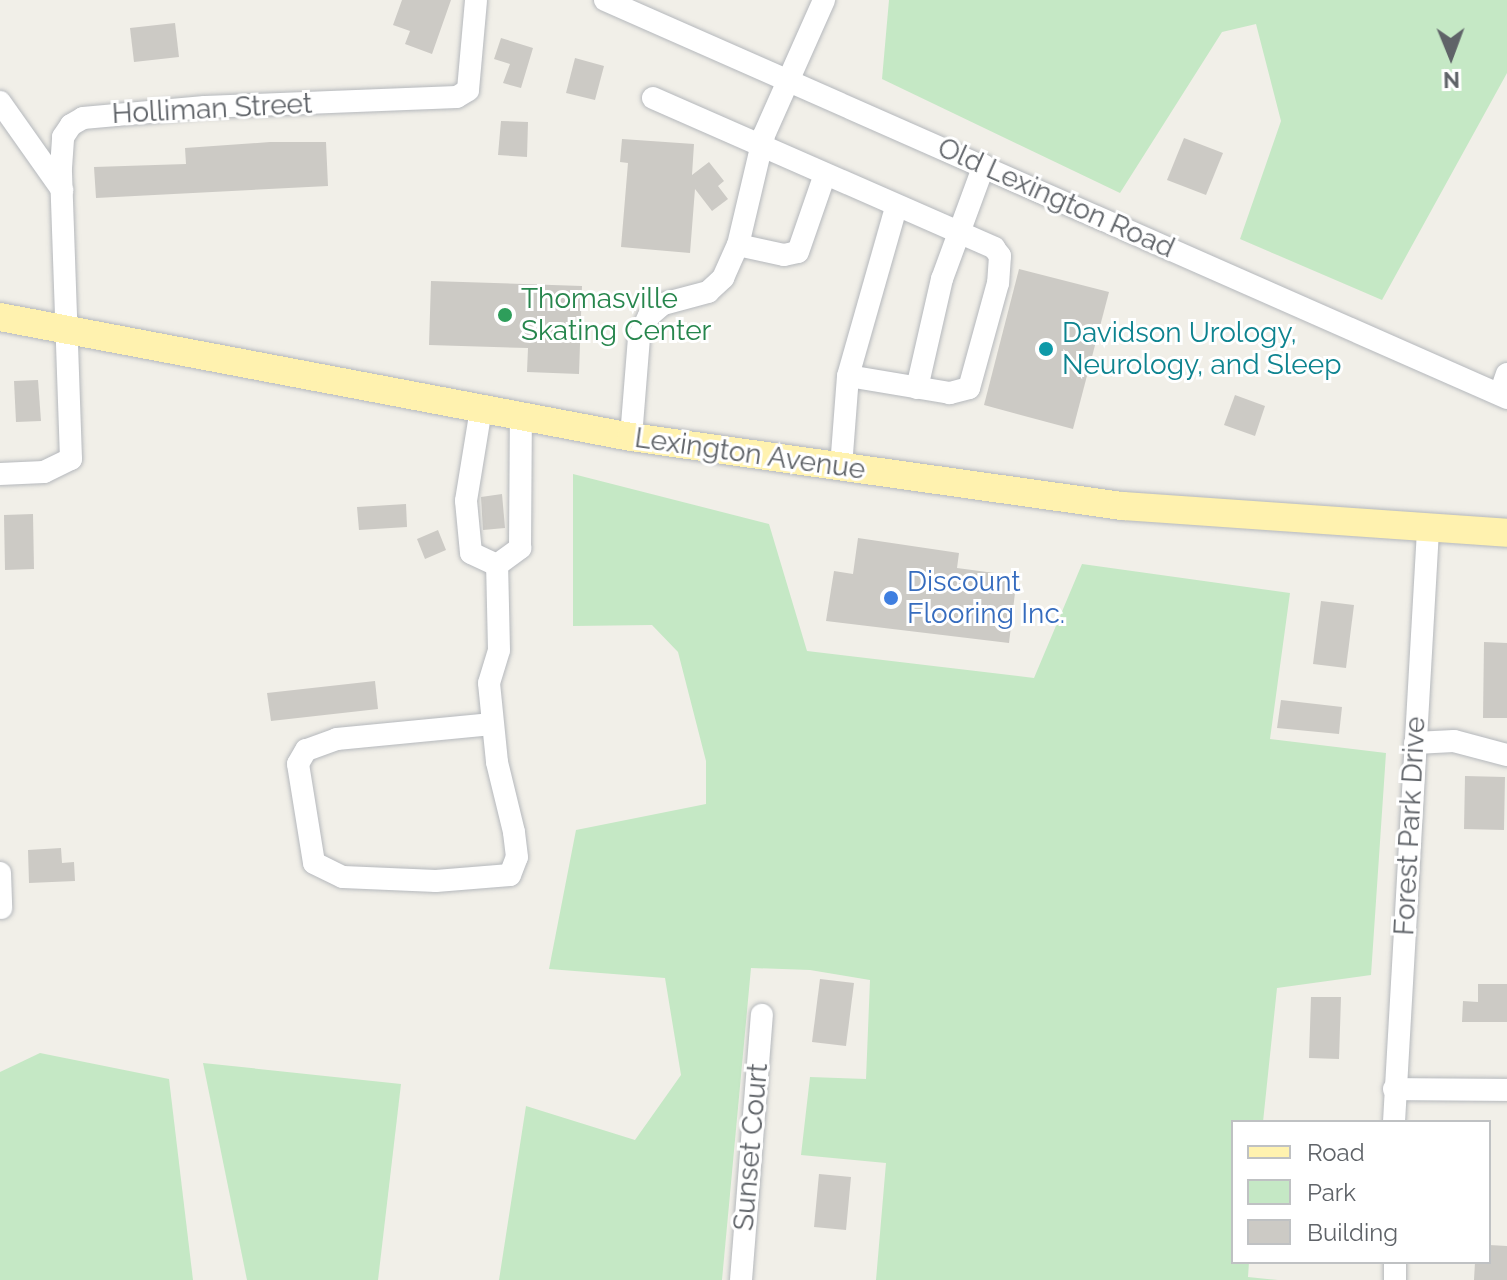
<!DOCTYPE html>
<html>
<head>
<meta charset="utf-8">
<style>
	body { margin:0 }
	#map { position:relative; width:1507px; height:1280px; overflow:hidden; background:#f1efe8; font-family:Raleway,sans-serif }
	div>[style] { position:absolute }
	[style*='--x'] { left:calc(var(--x)*1px); top:calc(var(--y)*1px); width:calc(var(--w)*1px); rotate:calc(var(--a)*1deg) }
	.green>* { inset:0; background:#c5e8c5 }
	.building>* { inset:0; background:#cccac5 }
	.roads { filter:drop-shadow(0 0 2px #b5b8bc) drop-shadow(0 0 2px #b5b8bc) }
	.minor>* { height:22px; margin:-11px; padding:0 11px; transform-origin:11px; border-radius:11px; background:#fff }
	.major>* { height:28px; margin:-14px; padding:0 14px; transform-origin:14px; border-radius:14px; background:#fff2af }
	.dots>* { width:22px; height:22px; translate:-50% -50%; box-sizing:border-box; border:4px solid #fff; border-radius:50% }
	span { translate:-50% -50%; white-space:nowrap; text-align:center; line-height:1.15; -webkit-text-stroke:6px #fff; paint-order:stroke }
	.street-label { font-size:28px; color:#5f6368 }
	.leisure-label { font-size:28px; color:#27864d }
	.left { translate:0 -50%; text-align:left }
	.culture-label { font-size:28px; color:#0d838f }
	.shop-label { font-size:28px; color:#366cbe }
	.legend { position:absolute; left:1231px; top:1120px; width:260px; height:144px; box-sizing:border-box; background:#fff; border:2px solid #bfc1c3; margin:0; padding:10px 14px; list-style:none; font-size:24px; color:#5f6368 }
	.legend li { display:flex; align-items:center; gap:16px; height:40px }
	.legend b { width:40px; border:2px solid #bfc1c3 }
	.north { position:absolute; left:1411px; top:16px; width:80px; height:80px; -webkit-text-stroke:6px #fff; paint-order:stroke; rotate:179deg; font-size:22px; font-weight:700; line-height:32px; text-align:center; color:#5f6368 }
	.north::after { content:''; display:block; margin:auto; width:28px; height:36px; background:#5f6368; clip-path:polygon(50% 0,100% 100%,50% 72%,0 100%) }
</style>
</head>
<body>
<div id="map">
	<div class="green">
		<i style="clip-path:polygon(889px 0,1507px 0,1507px 73px,1382px 300px,1240px 239px,1281px 121px,1256px 24px,1222px 32px,1120px 193px,882px 79px)"></i>
		<i style="clip-path:polygon(573px 474px,769px 524px,807px 651px,1034px 678px,1082px 564px,1290px 593px,1270px 739px,1386px 753px,1371px 975px,1277px 988px,1263px 1122px,1233px 1122px,1233px 1262px,1249px 1262px,1248px 1277px,1278px 1280px,876px 1280px,886px 1163px,801px 1155px,810px 1077px,866px 1079px,870px 980px,810px 970px,751px 968px,722px 1280px,499px 1280px,526px 1106px,635px 1140px,681px 1075px,665px 978px,549px 969px,576px 830px,706px 804px,706px 761px,678px 652px,652px 625px,573px 626px)"></i>
		<i style="clip-path:polygon(40px 1053px,169px 1079px,193px 1280px,0 1280px,0 1072px)"></i>
		<i style="clip-path:polygon(203px 1063px,401px 1084px,378px 1280px,247px 1280px)"></i>
	</div>
	<div class="building">
		<i style="clip-path:polygon(402px 0,451px 0,432px 54px,405px 44px,410px 31px,393px 25px)"></i>
		<i style="clip-path:polygon(175px 23px,179px 57px,134px 62px,130px 28px)"></i>
		<i style="clip-path:polygon(501px 38px,533px 48px,521px 88px,503px 83px,510px 64px,494px 59px)"></i>
		<i style="clip-path:polygon(575px 58px,604px 66px,595px 100px,566px 93px)"></i>
		<i style="clip-path:polygon(501px 121px,528px 122px,527px 157px,498px 155px)"></i>
		<i style="clip-path:polygon(1184px 138px,1223px 153px,1206px 195px,1167px 180px)"></i>
		<i style="clip-path:polygon(622px 139px,694px 144px,692px 175px,709px 162px,724px 181px,718px 186px,728px 199px,712px 211px,695px 189px,690px 253px,621px 247px,628px 163px,620px 162px)"></i>
		<i style="clip-path:polygon(270px 142px,326px 142px,328px 186px,96px 198px,94px 167px,186px 164px,185px 148px)"></i>
		<i style="clip-path:polygon(1019px 269px,1109px 292px,1073px 429px,984px 405px)"></i>
		<i style="clip-path:polygon(431px 281px,582px 286px,579px 374px,527px 372px,528px 348px,429px 345px)"></i>
		<i style="clip-path:polygon(38px 380px,41px 421px,16px 422px,14px 381px)"></i>
		<i style="clip-path:polygon(1235px 395px,1265px 406px,1255px 436px,1224px 425px)"></i>
		<i style="clip-path:polygon(502px 494px,505px 528px,483px 530px,481px 497px)"></i>
		<i style="clip-path:polygon(406px 504px,407px 527px,359px 530px,357px 507px)"></i>
		<i style="clip-path:polygon(33px 514px,34px 569px,5px 570px,4px 515px)"></i>
		<i style="clip-path:polygon(438px 530px,446px 550px,425px 559px,417px 539px)"></i>
		<i style="clip-path:polygon(858px 538px,959px 553px,957px 568px,1017px 576px,1009px 643px,826px 621px,834px 571px,853px 574px)"></i>
		<i style="clip-path:polygon(1321px 601px,1354px 605px,1346px 668px,1313px 664px)"></i>
		<i style="clip-path:polygon(1484px 642px,1507px 643px,1507px 718px,1483px 718px)"></i>
		<i style="clip-path:polygon(375px 681px,378px 709px,271px 721px,267px 693px)"></i>
		<i style="clip-path:polygon(1281px 700px,1342px 707px,1339px 734px,1277px 728px)"></i>
		<i style="clip-path:polygon(1465px 776px,1505px 777px,1504px 830px,1464px 829px)"></i>
		<i style="clip-path:polygon(61px 848px,62px 863px,74px 862px,75px 881px,29px 883px,28px 850px)"></i>
		<i style="clip-path:polygon(820px 979px,854px 983px,846px 1046px,812px 1042px)"></i>
		<i style="clip-path:polygon(1478px 984px,1507px 984px,1507px 1022px,1462px 1022px,1463px 1001px,1478px 1002px)"></i>
		<i style="clip-path:polygon(1311px 997px,1341px 997px,1339px 1059px,1309px 1058px)"></i>
		<i style="clip-path:polygon(819px 1174px,851px 1177px,846px 1230px,814px 1227px)"></i>
		<i style="clip-path:polygon(1489px 1245px,1507px 1246px,1507px 1280px,1474px 1280px,1475px 1262px,1489px 1262px)"></i>
	</div>
	<div class="roads">
		<div class="minor">
			<i style="--x:605;--y:0;--w:986;--a:23.81"></i>
			<i style="--x:653;--y:98;--w:373;--a:23.7"></i>
			<i style="--x:994;--y:248;--w:10;--a:53"></i>
			<i style="--x:1000;--y:256;--w:27;--a:94"></i>
			<i style="--x:998;--y:283;--w:109;--a:105.4"></i>
			<i style="--x:969;--y:388;--w:20;--a:165"></i>
			<i style="--x:950;--y:393;--w:103;--a:-170.5"></i>
			<i style="--x:0;--y:102;--w:108;--a:54.8"></i>
			<i style="--x:738;--y:245;--w:47;--a:12.3"></i>
			<i style="--x:784;--y:255;--w:14;--a:-12"></i>
			<i style="--x:798;--y:252;--w:79;--a:-70.9"></i>
			<i style="--x:917;--y:388;--w:112;--a:-77.1"></i>
			<i style="--x:942;--y:279;--w:121;--a:-69.8"></i>
			<i style="--x:1500;--y:394;--w:21;--a:-71"></i>
			<i style="--x:481;--y:409;--w:93;--a:99.3"></i>
			<i style="--x:466;--y:501;--w:52;--a:84.5"></i>
			<i style="--x:471;--y:553;--w:29;--a:25"></i>
			<i style="--x:497;--y:565;--w:29;--a:-36"></i>
			<i style="--x:520;--y:548;--w:132;--a:-89.6"></i>
			<i style="--x:631;--y:437;--w:100;--a:-85.4"></i>
			<i style="--x:639;--y:337;--w:23;--a:-65"></i>
			<i style="--x:649;--y:316;--w:18;--a:-41"></i>
			<i style="--x:663;--y:304;--w:47;--a:-14.9"></i>
			<i style="--x:708;--y:292;--w:21;--a:-43"></i>
			<i style="--x:723;--y:278;--w:36;--a:-66"></i>
			<i style="--x:738;--y:245;--w:113;--a:-76.7"></i>
			<i style="--x:764;--y:135;--w:148;--a:-66"></i>
			<i style="--x:841;--y:467;--w:91;--a:-85.6"></i>
			<i style="--x:848;--y:376;--w:176;--a:-74.1"></i>
			<i style="--x:0;--y:474;--w:44;--a:-2.6"></i>
			<i style="--x:44;--y:472;--w:30;--a:-26"></i>
			<i style="--x:71;--y:459;--w:291;--a:-92"></i>
			<i style="--x:61;--y:168;--w:31;--a:-86"></i>
			<i style="--x:63;--y:137;--w:14;--a:-56"></i>
			<i style="--x:71;--y:125;--w:14;--a:-30"></i>
			<i style="--x:83;--y:118;--w:122;--a:-5.2"></i>
			<i style="--x:205;--y:107;--w:252;--a:-2.3"></i>
			<i style="--x:457;--y:97;--w:13;--a:-32"></i>
			<i style="--x:468;--y:90;--w:90;--a:-84.9"></i>
			<i style="--x:492;--y:724;--w:156;--a:174.5"></i>
			<i style="--x:337;--y:739;--w:33;--a:160"></i>
			<i style="--x:306;--y:750;--w:16;--a:120"></i>
			<i style="--x:298;--y:764;--w:100;--a:80.8"></i>
			<i style="--x:314;--y:863;--w:32;--a:26"></i>
			<i style="--x:343;--y:877;--w:93;--a:2.5"></i>
			<i style="--x:436;--y:881;--w:74;--a:-4.6"></i>
			<i style="--x:510;--y:875;--w:19;--a:-69"></i>
			<i style="--x:517;--y:857;--w:25;--a:-97"></i>
			<i style="--x:514;--y:832;--w:72;--a:-103.7"></i>
			<i style="--x:497;--y:762;--w:79;--a:-95.8"></i>
			<i style="--x:489;--y:683;--w:34;--a:-73"></i>
			<i style="--x:499;--y:650;--w:85;--a:-91.3"></i>
			<i style="--x:1415;--y:743;--w:39;--a:-3"></i>
			<i style="--x:1454;--y:741;--w:55;--a:14.8"></i>
			<i style="--x:0;--y:873;--w:35;--a:88"></i>
			<i style="--x:1394;--y:1089;--w:113;--a:0.5"></i>
			<i style="--x:1394;--y:1122;--w:593;--a:-86.71"></i>
			<i style="--x:1395;--y:1262;--w:18;--a:90"></i>
			<i style="--x:741;--y:1280;--w:266;--a:-85.5"></i>
		</div>
		<div class="major">
			<i style="--x:0;--y:317;--w:642;--a:10.77"></i>
			<i style="--x:631;--y:437;--w:497;--a:8"></i>
			<i style="--x:1123;--y:506;--w:385;--a:4"></i>
		</div>
	</div>
	<div class="dots">
		<i style="left:505px;top:315px;background:#2e9e5b"></i>
		<i style="left:1046px;top:349px;background:#0f9aa8"></i>
		<i style="left:891px;top:598px;background:#3f7fe0"></i>
	</div>
	<div class="street-label">
		<span style="left:212px;top:109px;rotate:-3deg">Holliman Street</span>
		<span style="left:1056px;top:198px;rotate:24deg">Old Lexington Road</span>
		<span style="left:750px;top:454px;rotate:8deg">Lexington Avenue</span>
		<span style="left:1410px;top:826px;rotate:-87deg">Forest Park Drive</span>
		<span style="left:751px;top:1147px;rotate:-85deg">Sunset Court</span>
	</div>
	<div class="leisure-label">
		<span class="left" style="left:521px;top:315px">Thomasville<br>Skating Center</span>
	</div>
	<div class="culture-label">
		<span class="left" style="left:1062px;top:349px">Davidson Urology,<br>Neurology, and Sleep</span>
	</div>
	<div class="shop-label">
		<span class="left" style="left:907px;top:598px">Discount<br>Flooring Inc.</span>
	</div>
	<ul class="legend">
	<li><b style="height:10px;background:#fff2af"></b>Road</li>
	<li><b style="height:22px;background:#c5e8c5"></b>Park</li>
	<li><b style="height:22px;background:#cccac5"></b>Building</li>
	</ul>
	<div class="north">N</div>
</div>
</body>
</html>
